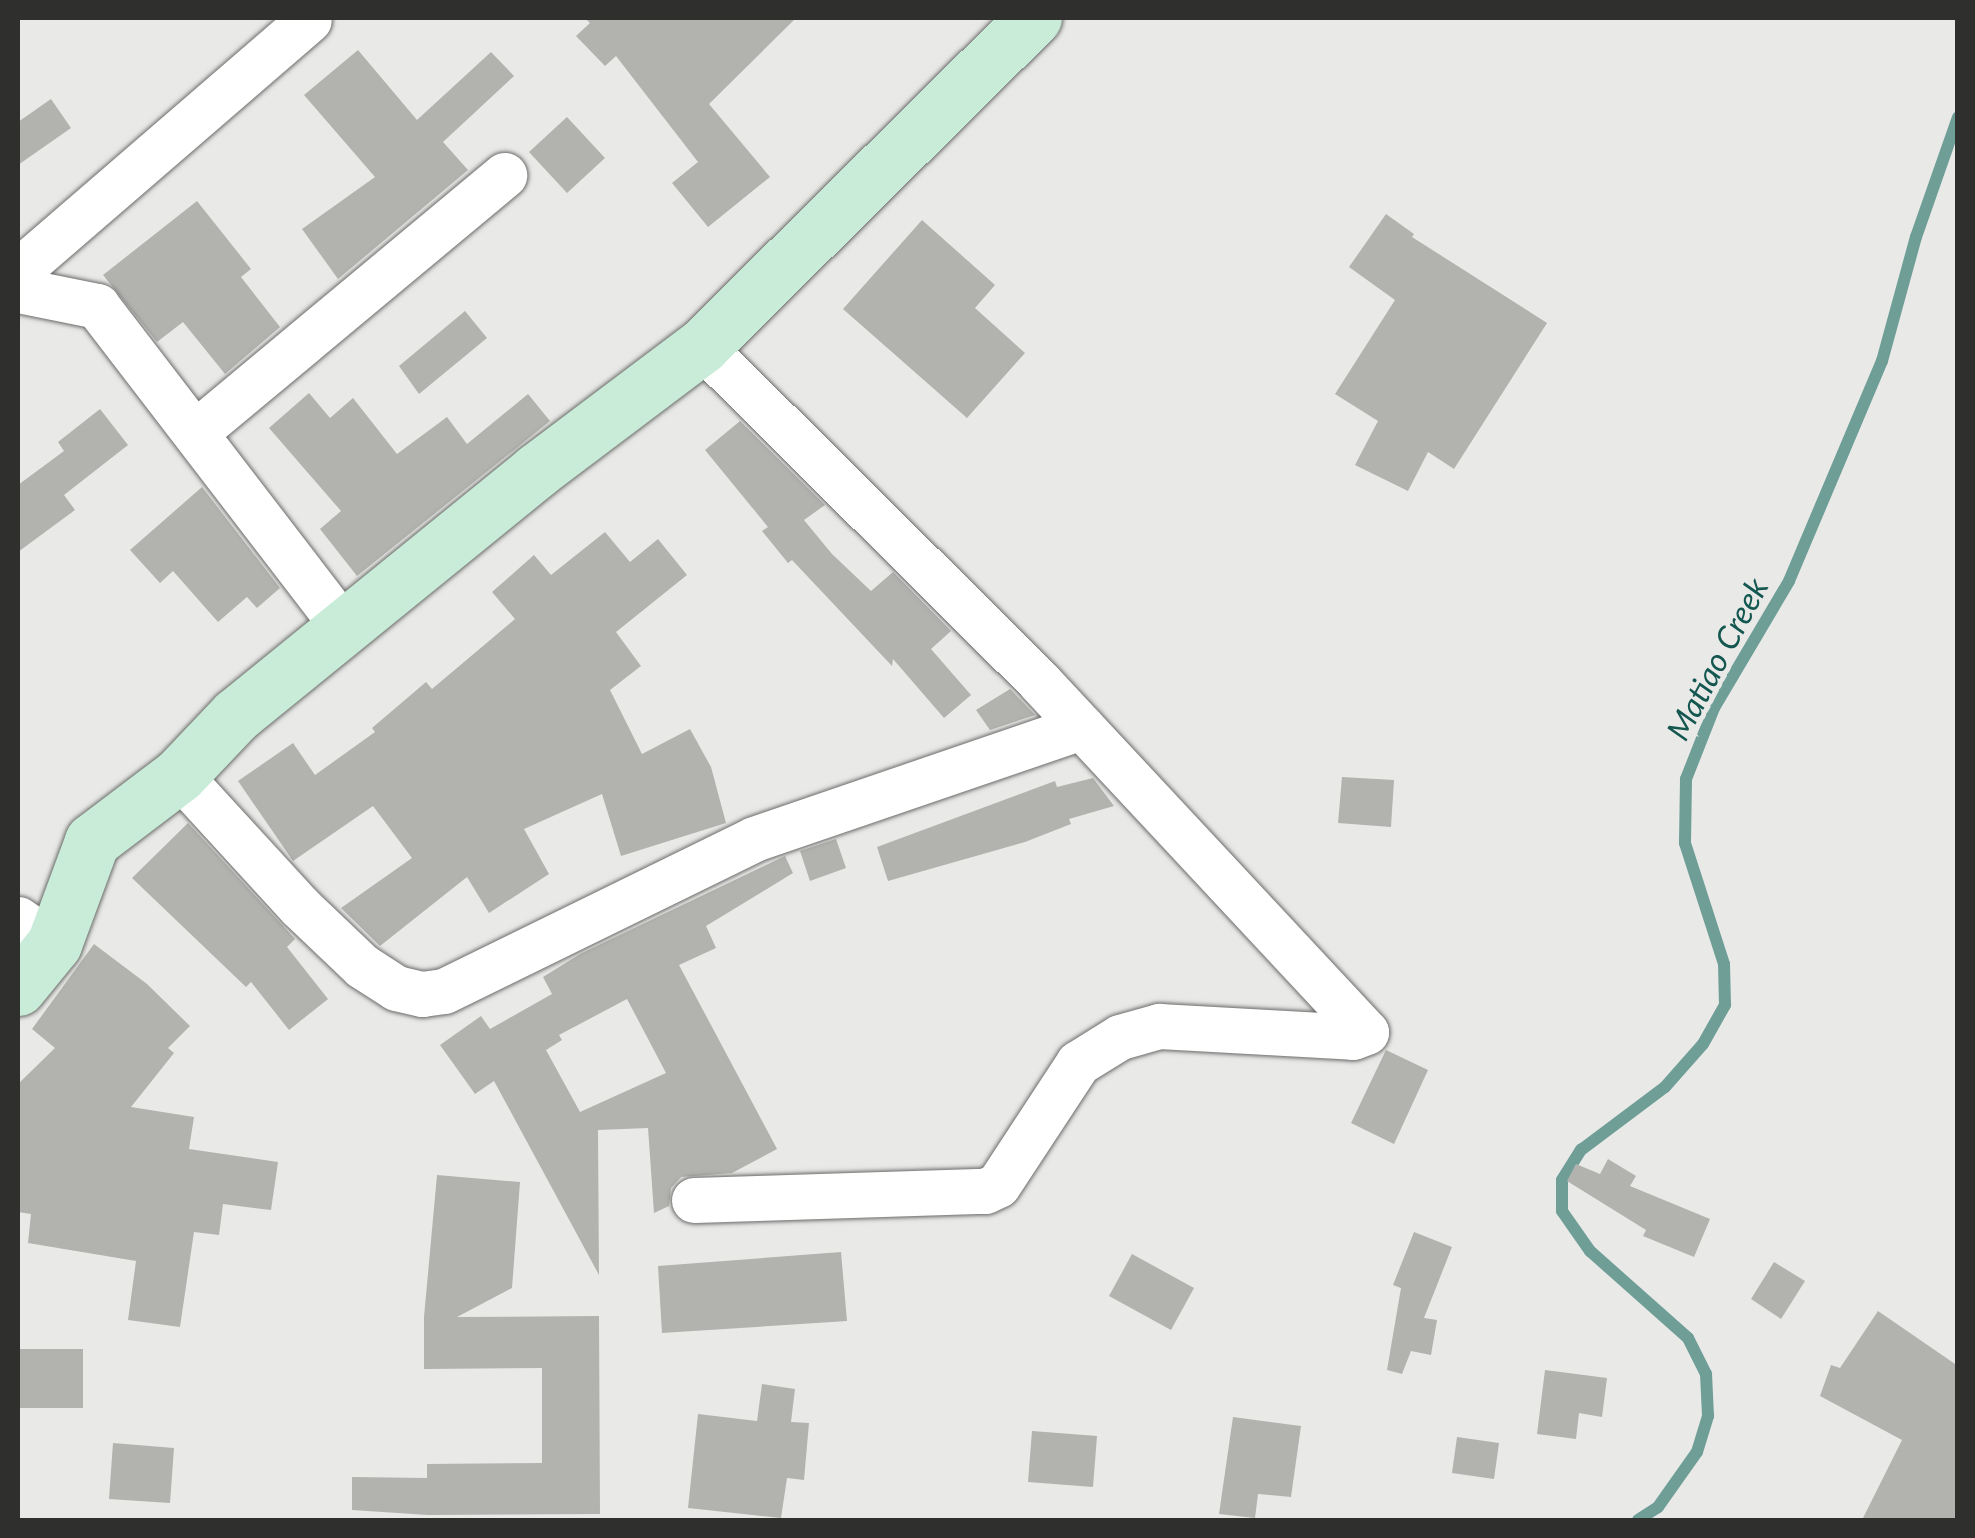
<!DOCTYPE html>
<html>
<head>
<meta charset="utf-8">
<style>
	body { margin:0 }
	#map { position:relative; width:1975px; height:1538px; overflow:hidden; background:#e9eae8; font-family:Lato,sans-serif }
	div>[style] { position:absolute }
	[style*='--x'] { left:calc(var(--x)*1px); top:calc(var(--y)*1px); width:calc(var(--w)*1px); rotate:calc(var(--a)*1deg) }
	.stream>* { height:12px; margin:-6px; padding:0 6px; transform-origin:6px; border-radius:6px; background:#6f9e97 }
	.building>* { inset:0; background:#b2b2af }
	.roads { filter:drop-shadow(0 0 2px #6b6c6a) drop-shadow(0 0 2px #6b6c6a) }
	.street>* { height:45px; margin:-22.5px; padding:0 22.5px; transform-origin:22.5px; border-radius:22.5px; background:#fff }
	.secondary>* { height:55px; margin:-27.5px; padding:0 27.5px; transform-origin:27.5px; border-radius:27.5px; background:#c9ecd8 }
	span { translate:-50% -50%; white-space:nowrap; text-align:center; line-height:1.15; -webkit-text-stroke:10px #e9eae8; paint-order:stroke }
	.water-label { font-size:32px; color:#145750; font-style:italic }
	.frame { position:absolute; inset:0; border:20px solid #2f302e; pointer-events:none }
</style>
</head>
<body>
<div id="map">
	<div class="stream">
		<i style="--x:1638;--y:1520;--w:24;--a:-33"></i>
		<i style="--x:1658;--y:1507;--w:67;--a:-54.7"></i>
		<i style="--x:1697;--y:1452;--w:38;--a:-73"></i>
		<i style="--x:1708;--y:1416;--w:42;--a:-92.7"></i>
		<i style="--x:1706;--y:1374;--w:40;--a:-116.6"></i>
		<i style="--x:1688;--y:1338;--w:131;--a:-138.4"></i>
		<i style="--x:1590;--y:1251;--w:49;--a:-125"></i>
		<i style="--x:1562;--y:1211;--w:31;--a:-90"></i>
		<i style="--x:1562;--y:1180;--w:36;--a:-58"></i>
		<i style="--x:1581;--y:1150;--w:105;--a:-36.9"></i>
		<i style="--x:1665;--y:1087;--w:57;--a:-48.5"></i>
		<i style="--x:1703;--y:1044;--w:45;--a:-60.6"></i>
		<i style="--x:1725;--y:1005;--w:41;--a:-91.4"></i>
		<i style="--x:1724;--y:964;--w:127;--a:-107.9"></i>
		<i style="--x:1685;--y:843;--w:64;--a:-89.1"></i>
		<i style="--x:1686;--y:779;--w:76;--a:-68.5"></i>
		<i style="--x:1714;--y:708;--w:147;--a:-59.4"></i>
		<i style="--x:1789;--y:581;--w:239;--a:-67.1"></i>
		<i style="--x:1882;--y:361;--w:129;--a:-74.7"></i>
		<i style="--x:1916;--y:237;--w:127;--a:-70.7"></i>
	</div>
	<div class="building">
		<i style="clip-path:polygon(585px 18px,796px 18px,709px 104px,770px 177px,708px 227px,672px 183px,698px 162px,616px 56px,605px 66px,576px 36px,590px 23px)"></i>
		<i style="clip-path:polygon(358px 50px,417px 120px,491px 52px,514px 76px,443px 142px,468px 170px,338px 279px,302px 229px,375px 177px,304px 95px)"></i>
		<i style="clip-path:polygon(51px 99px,71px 128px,18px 165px,18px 122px)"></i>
		<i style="clip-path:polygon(567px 117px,605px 158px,567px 193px,529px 152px)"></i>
		<i style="clip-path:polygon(197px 201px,251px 269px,241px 277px,280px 327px,225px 374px,183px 322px,157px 342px,103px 275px)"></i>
		<i style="clip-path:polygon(1386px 214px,1414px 234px,1412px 237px,1547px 323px,1454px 469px,1428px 452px,1408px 491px,1355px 465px,1378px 421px,1335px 394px,1395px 300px,1349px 267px)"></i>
		<i style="clip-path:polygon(922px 220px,995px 285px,975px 308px,1025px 353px,967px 418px,843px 309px)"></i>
		<i style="clip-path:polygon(465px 311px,487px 338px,419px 394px,399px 366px)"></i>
		<i style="clip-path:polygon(309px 393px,330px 418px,353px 398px,397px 454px,447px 417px,467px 444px,528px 394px,550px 421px,357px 576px,320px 529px,341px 511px,269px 428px)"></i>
		<i style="clip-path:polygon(100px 409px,128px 445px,64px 495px,75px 510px,18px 552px,18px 485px,64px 451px,58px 442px)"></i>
		<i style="clip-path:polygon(740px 421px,825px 505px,804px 520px,832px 554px,871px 591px,893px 572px,951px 631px,931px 649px,971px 695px,944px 718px,893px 659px,892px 666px,792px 560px,788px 563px,762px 531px,768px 527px,705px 450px)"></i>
		<i style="clip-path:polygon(202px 487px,280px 588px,257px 608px,247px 597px,218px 622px,173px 571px,160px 583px,130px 550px)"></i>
		<i style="clip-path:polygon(605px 532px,630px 562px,658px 539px,687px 575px,616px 632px,641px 666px,610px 690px,642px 754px,690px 729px,711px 767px,726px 823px,621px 856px,602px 794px,524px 829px,549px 874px,489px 913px,467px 877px,380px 946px,341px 908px,412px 858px,373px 806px,293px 861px,238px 781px,293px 743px,315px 775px,375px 732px,372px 728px,426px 682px,432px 689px,515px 619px,492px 592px,534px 555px,551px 575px)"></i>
		<i style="clip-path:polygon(1010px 689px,1035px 715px,990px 730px,976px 710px)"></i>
		<i style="clip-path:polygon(1342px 777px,1394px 780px,1391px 827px,1338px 823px)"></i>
		<i style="clip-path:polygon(1093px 778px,1114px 806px,1069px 819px,1071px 824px,1025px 842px,888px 881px,877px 847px,1055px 781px,1057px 787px)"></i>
		<i style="clip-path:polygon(188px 823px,295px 939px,287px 947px,328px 999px,289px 1030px,251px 982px,246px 987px,132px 878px)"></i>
		<i style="clip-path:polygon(836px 839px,846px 868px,810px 881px,800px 851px)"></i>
		<i style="clip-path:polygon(evenodd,785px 856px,793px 873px,706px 926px,716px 948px,679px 965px,777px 1149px,732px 1173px,681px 1177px,671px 1188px,669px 1206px,654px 1213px,648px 1128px,598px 1130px,599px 1275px,494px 1081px,475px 1094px,440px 1045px,481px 1016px,490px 1029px,552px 994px,543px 977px,580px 954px,785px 856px,627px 999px,666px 1073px,580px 1112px,546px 1050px,562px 1040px,559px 1035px,627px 999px)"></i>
		<i style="clip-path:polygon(94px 944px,147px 984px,190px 1026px,168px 1048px,174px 1053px,131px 1107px,194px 1117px,189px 1149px,278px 1162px,271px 1210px,223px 1204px,219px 1235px,194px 1232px,180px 1327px,128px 1320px,136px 1261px,28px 1243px,31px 1214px,18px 1212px,18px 1084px,55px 1048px,32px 1029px)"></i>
		<i style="clip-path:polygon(1386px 1050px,1428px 1070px,1394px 1144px,1351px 1123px)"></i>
		<i style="clip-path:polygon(1608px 1159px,1636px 1176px,1630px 1186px,1710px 1219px,1694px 1257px,1643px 1236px,1646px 1230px,1567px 1181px,1576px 1164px,1600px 1174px)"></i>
		<i style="clip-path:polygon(437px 1175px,520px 1182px,512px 1288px,457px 1317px,599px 1316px,600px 1514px,428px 1515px,352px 1510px,352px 1477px,427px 1478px,427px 1464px,542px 1463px,542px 1368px,424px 1369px,424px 1317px)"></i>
		<i style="clip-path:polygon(1414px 1232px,1452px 1247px,1424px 1318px,1437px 1320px,1431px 1355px,1411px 1351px,1402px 1374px,1387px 1370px,1401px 1288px,1393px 1285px)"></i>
		<i style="clip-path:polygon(841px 1252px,847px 1321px,662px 1333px,658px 1266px)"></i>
		<i style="clip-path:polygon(1132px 1254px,1194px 1288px,1171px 1330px,1109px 1296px)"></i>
		<i style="clip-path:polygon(1774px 1262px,1805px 1281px,1781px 1319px,1751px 1299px)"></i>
		<i style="clip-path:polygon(1878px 1311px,1958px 1366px,1958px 1520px,1862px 1520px,1902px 1440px,1820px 1396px,1831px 1365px,1840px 1368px)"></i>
		<i style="clip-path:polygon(18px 1349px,83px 1349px,83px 1408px,18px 1408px)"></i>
		<i style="clip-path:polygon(1545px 1370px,1607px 1378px,1602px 1417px,1579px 1413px,1576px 1439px,1537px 1434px)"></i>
		<i style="clip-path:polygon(762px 1384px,795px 1389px,791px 1422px,809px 1423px,804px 1480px,787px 1478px,781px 1518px,688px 1508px,698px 1414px,757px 1421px)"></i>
		<i style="clip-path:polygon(1233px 1417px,1301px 1426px,1291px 1497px,1258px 1494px,1255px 1518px,1219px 1514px)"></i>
		<i style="clip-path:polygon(1032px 1431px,1097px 1436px,1093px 1487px,1028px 1482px)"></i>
		<i style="clip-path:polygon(1457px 1437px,1499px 1443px,1494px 1479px,1452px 1473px)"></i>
		<i style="clip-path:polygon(113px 1443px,174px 1448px,170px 1503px,109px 1499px)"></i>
	</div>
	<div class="roads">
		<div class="street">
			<i style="--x:18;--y:271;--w:384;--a:-40.8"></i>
			<i style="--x:18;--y:290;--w:81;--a:11.4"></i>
			<i style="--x:97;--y:306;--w:406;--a:52.5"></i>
			<i style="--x:197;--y:431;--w:400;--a:-39.8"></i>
			<i style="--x:179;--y:775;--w:178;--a:47.5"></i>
			<i style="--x:299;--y:906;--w:87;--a:43.6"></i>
			<i style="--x:362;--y:966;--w:40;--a:32.9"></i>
			<i style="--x:396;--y:988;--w:27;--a:13"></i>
			<i style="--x:422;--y:994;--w:22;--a:-8"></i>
			<i style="--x:444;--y:991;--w:345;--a:-26.1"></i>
			<i style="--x:754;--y:839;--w:346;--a:-18.9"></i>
			<i style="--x:18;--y:919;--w:44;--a:34.8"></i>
			<i style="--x:694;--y:1200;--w:291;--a:-1.8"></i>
			<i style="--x:985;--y:1191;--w:14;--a:-25"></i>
			<i style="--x:998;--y:1185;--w:146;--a:-56.7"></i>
			<i style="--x:1078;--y:1063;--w:49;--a:-31.8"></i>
			<i style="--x:1120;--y:1037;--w:41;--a:-15.8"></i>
			<i style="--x:1159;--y:1026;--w:194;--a:3.2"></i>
			<i style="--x:1353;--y:1037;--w:14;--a:-21"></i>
			<i style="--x:1366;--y:1032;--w:480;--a:-133"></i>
			<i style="--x:1039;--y:681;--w:475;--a:-135.2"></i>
		</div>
		<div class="secondary">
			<i style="--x:18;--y:988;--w:57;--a:-50.7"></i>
			<i style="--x:54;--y:944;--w:110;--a:-69.7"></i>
			<i style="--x:92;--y:841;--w:109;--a:-37.2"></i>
			<i style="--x:179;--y:775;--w:83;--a:-46.5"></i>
			<i style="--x:236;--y:715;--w:387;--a:-39.1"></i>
			<i style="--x:536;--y:471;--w:208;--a:-37"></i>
			<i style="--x:702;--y:346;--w:467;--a:-44.7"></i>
		</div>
	</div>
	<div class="water-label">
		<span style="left:1717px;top:659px;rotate:-62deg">Matiao Creek</span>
	</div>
	<div class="frame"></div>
</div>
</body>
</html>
